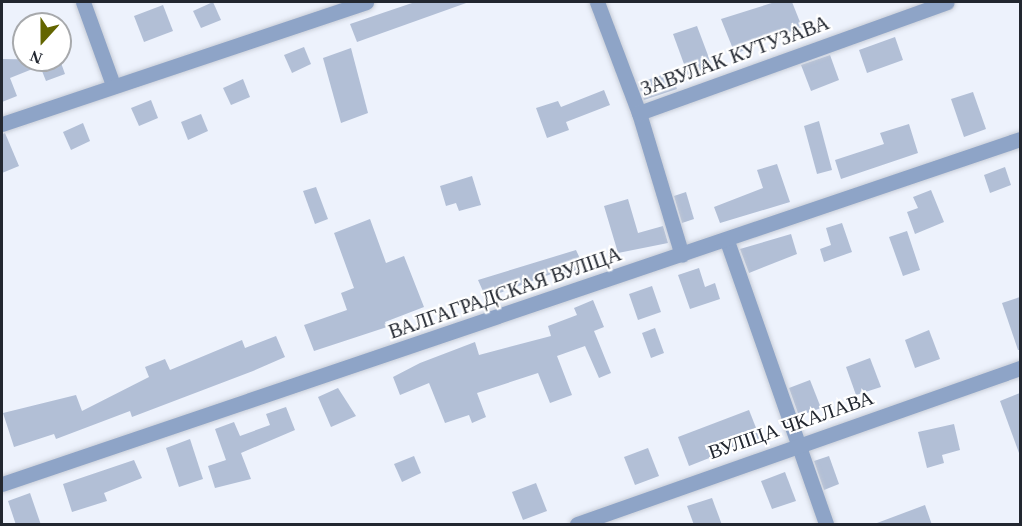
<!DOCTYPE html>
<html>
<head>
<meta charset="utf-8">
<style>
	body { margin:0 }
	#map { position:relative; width:1022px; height:526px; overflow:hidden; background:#edf2fc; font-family:"Times New Roman",serif }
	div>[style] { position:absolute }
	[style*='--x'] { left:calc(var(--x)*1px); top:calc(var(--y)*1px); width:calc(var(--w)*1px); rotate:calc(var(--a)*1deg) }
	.building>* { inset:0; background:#b2bfd6 }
	.roads { filter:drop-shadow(0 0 2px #c8cdd7) drop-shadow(0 0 2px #c8cdd7) }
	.minor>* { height:15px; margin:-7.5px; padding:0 7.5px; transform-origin:7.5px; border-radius:7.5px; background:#8ea4c7 }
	span { translate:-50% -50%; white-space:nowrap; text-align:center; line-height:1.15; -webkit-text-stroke:4.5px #fff; paint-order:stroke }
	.street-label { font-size:20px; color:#222730 }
	.frame { position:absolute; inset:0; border:3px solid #222730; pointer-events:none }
	.north { position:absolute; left:12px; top:12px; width:60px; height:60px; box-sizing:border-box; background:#fff; border:2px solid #a7a9ac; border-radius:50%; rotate:201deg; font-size:16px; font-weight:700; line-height:24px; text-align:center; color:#222730 }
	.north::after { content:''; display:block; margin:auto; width:21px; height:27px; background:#636500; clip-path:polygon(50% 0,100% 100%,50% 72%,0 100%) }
</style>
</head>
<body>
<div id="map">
	<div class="building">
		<i style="clip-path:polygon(213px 2px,221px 20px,201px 28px,193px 11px)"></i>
		<i style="clip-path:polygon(415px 2px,469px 2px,357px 42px,350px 24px)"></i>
		<i style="clip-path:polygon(775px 2px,792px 2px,802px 27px,735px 54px,721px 19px)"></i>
		<i style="clip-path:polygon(163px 5px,173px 31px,144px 42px,134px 16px)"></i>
		<i style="clip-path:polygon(697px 26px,712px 66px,688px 75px,673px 34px)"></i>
		<i style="clip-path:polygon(895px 37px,903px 60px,867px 73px,859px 50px)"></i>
		<i style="clip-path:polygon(304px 47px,311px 64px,292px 73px,284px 55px)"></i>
		<i style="clip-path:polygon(351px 48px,368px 113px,341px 123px,323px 58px)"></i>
		<i style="clip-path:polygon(830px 55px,839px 80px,811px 91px,801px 65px)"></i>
		<i style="clip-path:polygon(2px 59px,60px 60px,65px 74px,46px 81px,40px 66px,10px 78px,17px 96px,2px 102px)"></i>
		<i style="clip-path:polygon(671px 72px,677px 89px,644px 100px,638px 83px)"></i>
		<i style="clip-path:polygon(243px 79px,250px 97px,231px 105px,223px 88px)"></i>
		<i style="clip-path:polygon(604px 90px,610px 105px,566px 122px,569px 130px,547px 138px,536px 108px,558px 101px,561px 107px)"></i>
		<i style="clip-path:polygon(973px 92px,986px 129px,964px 137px,951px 99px)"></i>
		<i style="clip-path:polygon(151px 100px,158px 118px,139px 126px,131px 108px)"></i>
		<i style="clip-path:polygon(201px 114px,208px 131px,188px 140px,181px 122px)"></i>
		<i style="clip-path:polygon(819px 121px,832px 170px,817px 174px,804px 126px)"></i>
		<i style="clip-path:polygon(83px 123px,90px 141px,71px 150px,63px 132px)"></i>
		<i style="clip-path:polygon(909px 124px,918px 153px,841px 179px,835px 160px,884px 144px,880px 133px)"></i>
		<i style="clip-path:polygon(5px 133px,19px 166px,2px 173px,2px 134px)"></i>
		<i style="clip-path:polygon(777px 164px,790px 202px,720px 223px,714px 207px,763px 188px,757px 170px)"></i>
		<i style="clip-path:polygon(1005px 167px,1011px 185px,990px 193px,984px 175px)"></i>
		<i style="clip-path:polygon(472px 176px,481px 205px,459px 211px,456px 203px,446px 206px,440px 186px)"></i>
		<i style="clip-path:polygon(316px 187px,328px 219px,315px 224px,303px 191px)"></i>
		<i style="clip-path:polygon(931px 190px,944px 222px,915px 234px,907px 212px,918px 208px,913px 197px)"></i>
		<i style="clip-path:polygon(686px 192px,694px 219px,682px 223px,674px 196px)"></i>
		<i style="clip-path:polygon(628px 199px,638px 233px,663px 226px,668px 243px,618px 253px,604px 206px)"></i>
		<i style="clip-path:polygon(370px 219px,386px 263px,404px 256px,424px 307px,385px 322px,387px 327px,314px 351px,304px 325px,347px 310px,341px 293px,354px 288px,334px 233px)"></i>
		<i style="clip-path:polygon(842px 223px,852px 252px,824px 262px,820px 249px,831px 245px,826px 228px)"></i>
		<i style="clip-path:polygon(907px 231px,920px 270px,903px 276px,889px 237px)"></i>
		<i style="clip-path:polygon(791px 234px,797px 254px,749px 273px,740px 249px)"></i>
		<i style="clip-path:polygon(576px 250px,584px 267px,564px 275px,562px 270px,486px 298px,478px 280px)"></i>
		<i style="clip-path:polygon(699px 268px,705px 287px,715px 283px,720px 299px,690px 309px,678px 275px)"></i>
		<i style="clip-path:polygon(652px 286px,661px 312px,638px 320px,629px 294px)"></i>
		<i style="clip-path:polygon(1020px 297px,1020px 350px,1018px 350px,1002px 303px)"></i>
		<i style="clip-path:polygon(593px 300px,604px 327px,594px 331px,611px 373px,599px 378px,585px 346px,557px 356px,572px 395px,550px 403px,538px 373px,477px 393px,486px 417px,472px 423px,469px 415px,445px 423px,429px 383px,400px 395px,393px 377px,420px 363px,475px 342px,479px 355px,551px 336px,548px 326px,577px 315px,574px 308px)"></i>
		<i style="clip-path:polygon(655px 328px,664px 353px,651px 358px,642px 333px)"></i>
		<i style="clip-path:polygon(929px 330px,940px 359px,915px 368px,905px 340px)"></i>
		<i style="clip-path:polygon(276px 336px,285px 357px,253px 371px,132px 417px,130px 411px,56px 439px,54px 434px,14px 447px,3px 413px,76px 395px,82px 411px,149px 377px,145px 367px,165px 359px,170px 370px,242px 340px,245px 348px)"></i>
		<i style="clip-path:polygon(870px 358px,881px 387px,856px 395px,846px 367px)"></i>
		<i style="clip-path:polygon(810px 380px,821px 408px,799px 416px,789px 388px)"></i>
		<i style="clip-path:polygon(338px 388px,356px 416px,331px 427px,318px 397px)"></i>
		<i style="clip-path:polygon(1020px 393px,1020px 452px,1019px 453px,1000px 401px)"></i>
		<i style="clip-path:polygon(286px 407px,295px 430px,241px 453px,251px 479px,215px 488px,208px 466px,226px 460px,215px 429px,234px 422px,240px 436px,270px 425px,266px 414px)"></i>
		<i style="clip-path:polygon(749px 410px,760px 438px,689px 466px,678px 437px)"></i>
		<i style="clip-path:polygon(954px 424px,960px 450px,942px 455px,944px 463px,927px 468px,918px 432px)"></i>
		<i style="clip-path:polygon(190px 439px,203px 479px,179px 487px,166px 448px)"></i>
		<i style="clip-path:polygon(648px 448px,659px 476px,635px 485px,624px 457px)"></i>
		<i style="clip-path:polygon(414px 456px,421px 473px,402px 482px,394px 464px)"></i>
		<i style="clip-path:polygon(829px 456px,839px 484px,824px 490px,814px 461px)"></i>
		<i style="clip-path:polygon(134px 460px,142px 478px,104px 493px,107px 501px,72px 512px,63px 484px)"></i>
		<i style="clip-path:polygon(785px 472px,796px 501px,772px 509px,761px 481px)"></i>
		<i style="clip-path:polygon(536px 483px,547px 511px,523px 520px,512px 492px)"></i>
		<i style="clip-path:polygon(30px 493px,41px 525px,16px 525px,8px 501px)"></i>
		<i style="clip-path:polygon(712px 498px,722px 525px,694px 525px,687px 506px)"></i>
		<i style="clip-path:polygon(925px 505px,932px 525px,877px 525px,877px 523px)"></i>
	</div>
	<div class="roads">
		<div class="minor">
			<i style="--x:83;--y:2;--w:88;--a:70.1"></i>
			<i style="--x:597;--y:2;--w:119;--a:69.3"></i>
			<i style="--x:639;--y:113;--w:148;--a:73.2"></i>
			<i style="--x:639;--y:113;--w:327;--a:-19.8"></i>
			<i style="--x:2;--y:124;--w:384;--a:-18.5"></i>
			<i style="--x:727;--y:241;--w:300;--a:70.7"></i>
			<i style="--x:2;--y:484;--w:1075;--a:-18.72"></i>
			<i style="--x:577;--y:524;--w:470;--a:-19.4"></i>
		</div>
	</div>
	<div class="street-label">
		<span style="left:735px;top:56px;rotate:-20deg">ЗАВУЛАК КУТУЗАВА</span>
		<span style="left:505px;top:293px;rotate:-19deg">ВАЛГАГРАДСКАЯ ВУЛІЦА</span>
		<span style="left:791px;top:425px;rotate:-19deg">ВУЛІЦА ЧКАЛАВА</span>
	</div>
	<div class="frame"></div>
	<div class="north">N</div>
</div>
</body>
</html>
